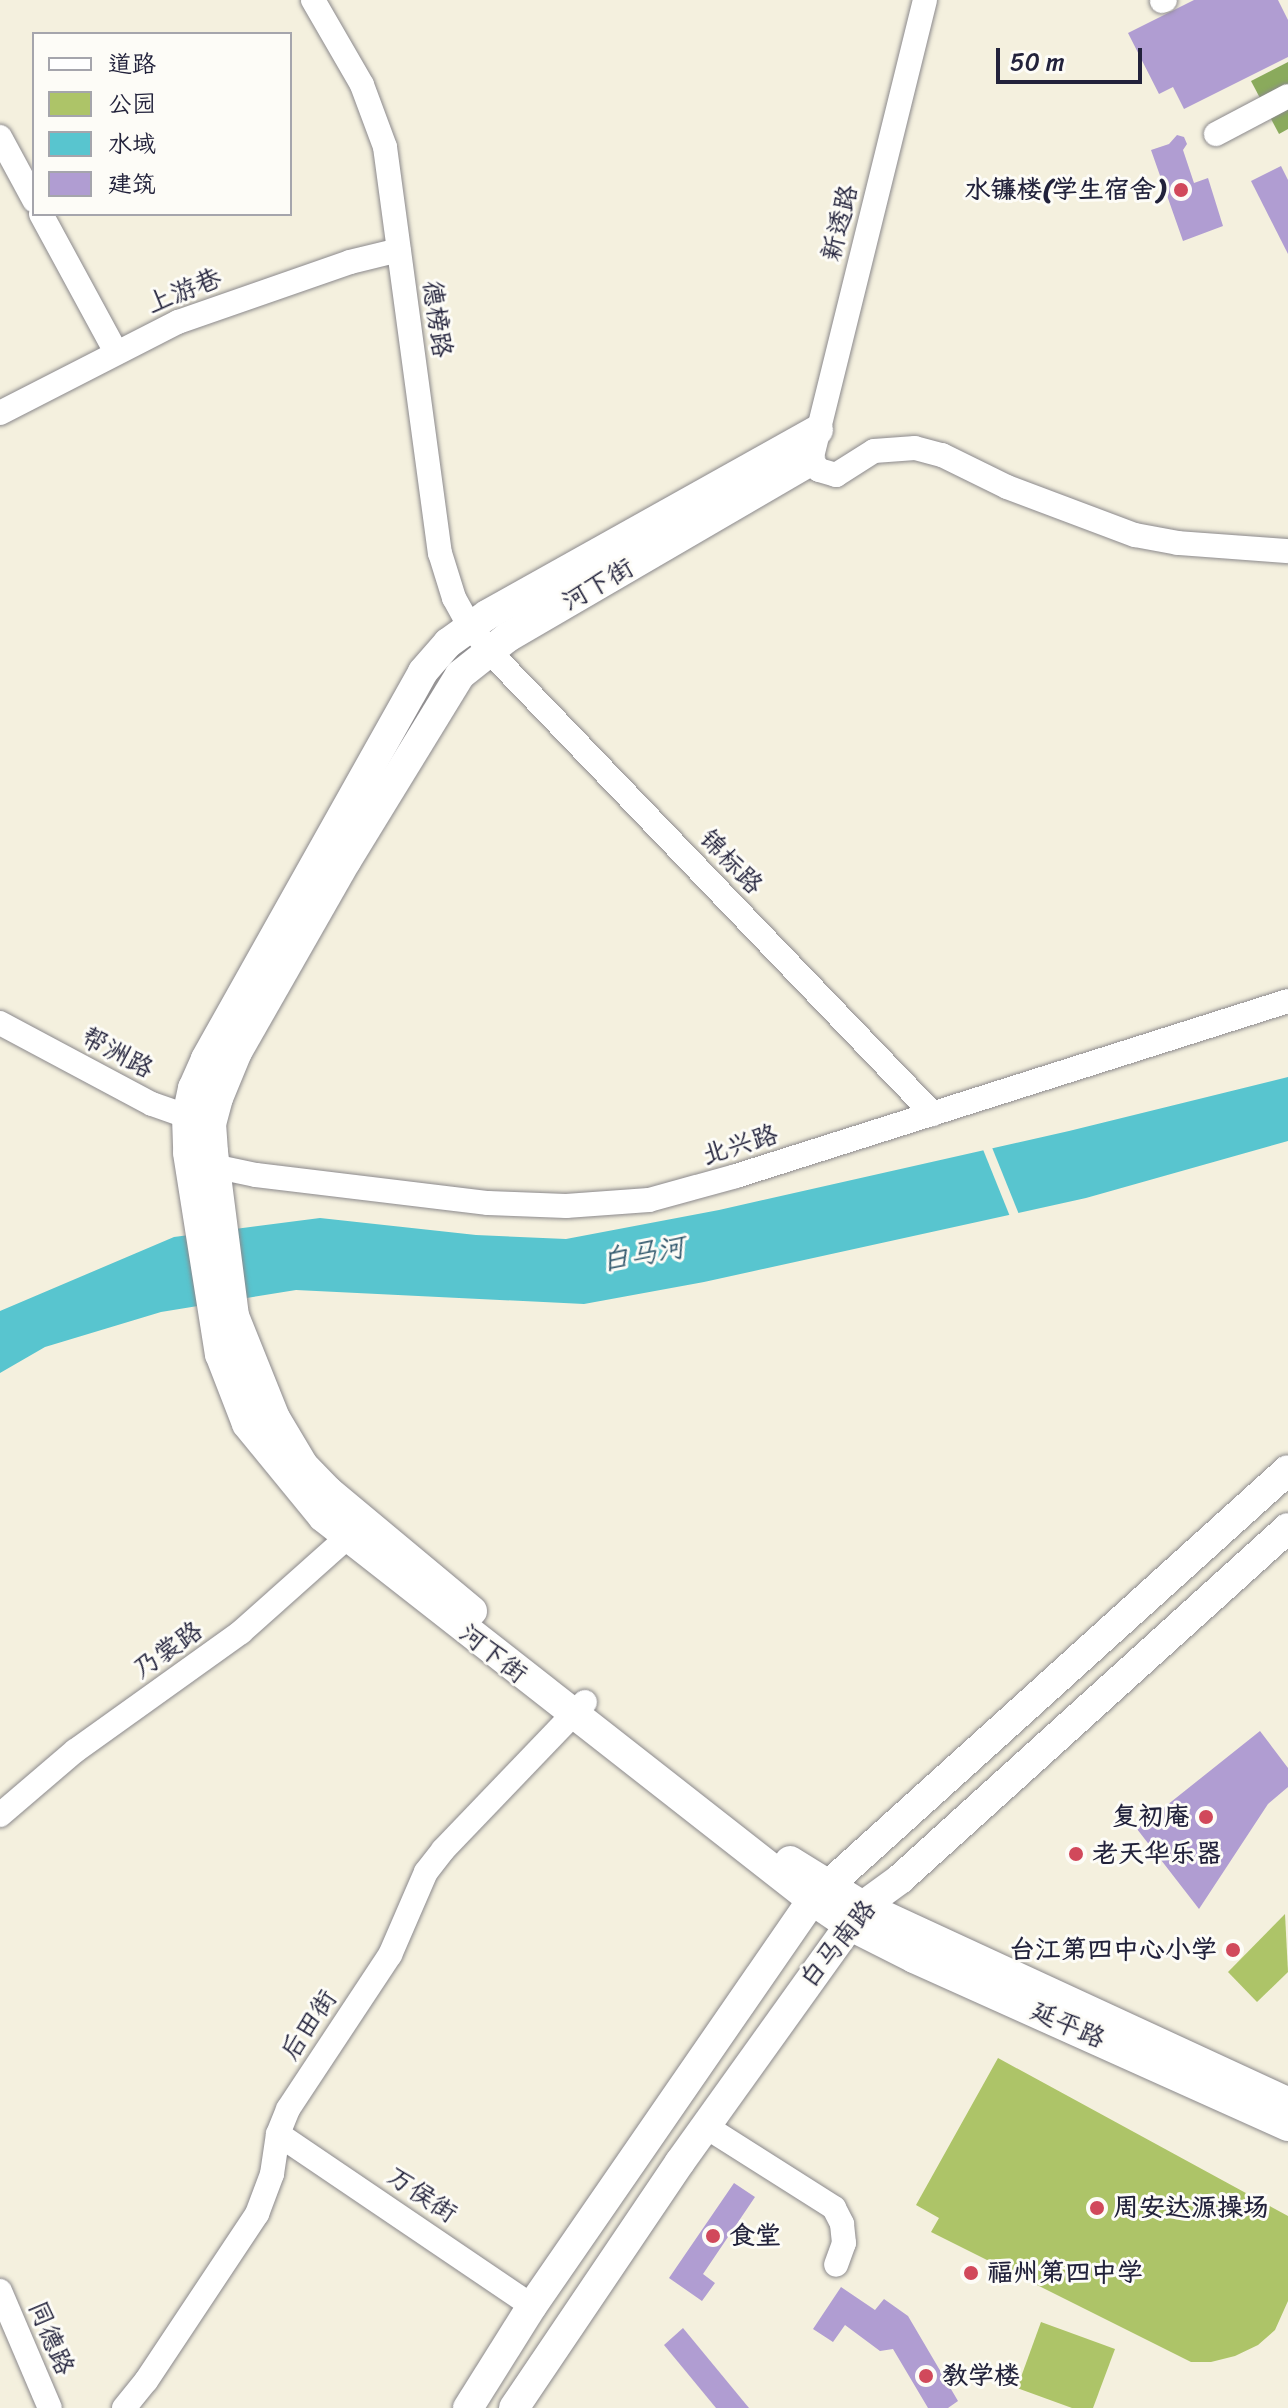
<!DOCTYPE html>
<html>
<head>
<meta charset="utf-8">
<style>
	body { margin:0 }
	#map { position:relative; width:1288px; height:2408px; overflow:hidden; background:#f4f0de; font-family:Sriracha,"LXGW WenKai TC",sans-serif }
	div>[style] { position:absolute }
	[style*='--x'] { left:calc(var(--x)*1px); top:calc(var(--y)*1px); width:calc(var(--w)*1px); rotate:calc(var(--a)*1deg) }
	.green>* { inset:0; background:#adc468 }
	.forest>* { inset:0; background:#8aaa5c }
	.water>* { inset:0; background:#58c5cf }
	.pier>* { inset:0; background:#f4f0de }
	.building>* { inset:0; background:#b09dd2 }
	.roads { filter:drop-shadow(0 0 2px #8b898c) drop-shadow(0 0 2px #8b898c) }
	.minor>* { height:24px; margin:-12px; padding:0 12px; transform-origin:12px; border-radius:12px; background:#fff }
	.major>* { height:30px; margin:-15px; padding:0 15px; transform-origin:15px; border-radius:15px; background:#fff }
	.dots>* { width:22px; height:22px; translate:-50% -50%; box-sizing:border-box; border:4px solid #fdfcf7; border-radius:50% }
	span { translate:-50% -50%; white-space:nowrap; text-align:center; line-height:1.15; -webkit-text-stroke:6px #fdfcf7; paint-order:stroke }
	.poi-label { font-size:26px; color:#22223b; font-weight:700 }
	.right { translate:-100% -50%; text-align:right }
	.left { translate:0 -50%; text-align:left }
	.street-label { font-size:26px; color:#22223b }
	.water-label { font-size:28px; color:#355b6f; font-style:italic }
	.legend { position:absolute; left:32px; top:32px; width:260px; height:184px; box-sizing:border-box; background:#fdfcf7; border:2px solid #a5a5ac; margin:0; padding:10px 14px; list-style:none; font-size:24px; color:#22223b }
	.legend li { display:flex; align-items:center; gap:16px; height:40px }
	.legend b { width:40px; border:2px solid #a5a5ac }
	.scale { position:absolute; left:996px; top:48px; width:146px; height:36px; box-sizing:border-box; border:4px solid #22223b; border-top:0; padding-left:10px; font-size:24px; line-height:28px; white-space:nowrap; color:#22223b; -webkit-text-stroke:6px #fdfcf7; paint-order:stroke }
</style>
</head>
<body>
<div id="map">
	<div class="green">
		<i style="clip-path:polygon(1285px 1914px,1288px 1972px,1257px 2002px,1228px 1972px)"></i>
		<i style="clip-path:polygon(998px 2058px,1288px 2216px,1288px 2301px,1275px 2330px,1258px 2345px,1235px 2356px,1211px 2362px,1191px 2362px,931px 2232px,939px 2218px,916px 2205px)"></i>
		<i style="clip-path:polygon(1041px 2322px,1115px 2349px,1093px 2408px,1072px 2408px,1017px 2388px)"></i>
	</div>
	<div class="forest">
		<i style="clip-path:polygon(1288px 62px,1288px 129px,1279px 134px,1251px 81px)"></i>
	</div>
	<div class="water">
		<i style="clip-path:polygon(1288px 1077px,1288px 1141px,1086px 1198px,704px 1282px,584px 1304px,296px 1290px,161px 1312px,45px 1347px,0 1373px,0 1311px,174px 1237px,320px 1218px,476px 1235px,566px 1239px,719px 1210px,1069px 1131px)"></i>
	</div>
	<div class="pier">
		<i style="clip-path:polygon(991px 1145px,1020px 1217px,1011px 1219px,982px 1147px)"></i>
	</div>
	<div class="building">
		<i style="clip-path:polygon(1194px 0,1278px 0,1288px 20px,1288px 57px,1184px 109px,1173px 87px,1159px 94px,1128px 33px)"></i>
		<i style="clip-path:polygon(1177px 135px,1184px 137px,1187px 144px,1183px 150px,1194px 183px,1208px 178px,1223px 226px,1183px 241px,1151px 150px,1169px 144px)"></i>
		<i style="clip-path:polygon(1281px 166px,1288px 180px,1288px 254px,1251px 181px)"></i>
		<i style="clip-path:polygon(1260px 1731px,1288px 1768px,1288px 1787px,1268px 1804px,1199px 1909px,1137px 1829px)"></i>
		<i style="clip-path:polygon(734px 2183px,755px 2197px,703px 2274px,715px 2283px,702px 2301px,669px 2278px)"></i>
		<i style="clip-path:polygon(841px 2287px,875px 2310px,884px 2299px,908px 2316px,958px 2401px,948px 2408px,928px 2408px,893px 2349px,880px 2351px,845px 2325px,833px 2342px,813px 2329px)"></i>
		<i style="clip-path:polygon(683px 2328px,749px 2408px,716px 2408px,664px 2345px)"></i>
	</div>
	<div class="roads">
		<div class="minor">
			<i style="--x:313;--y:0;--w:98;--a:60"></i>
			<i style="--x:362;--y:85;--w:66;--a:69.6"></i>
			<i style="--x:385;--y:147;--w:410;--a:82.3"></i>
			<i style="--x:440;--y:553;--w:47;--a:72.7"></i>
			<i style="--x:454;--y:598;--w:23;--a:61"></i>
			<i style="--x:465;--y:618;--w:39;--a:54"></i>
			<i style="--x:488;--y:650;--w:643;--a:46.2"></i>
			<i style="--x:925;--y:0;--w:475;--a:103.9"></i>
			<i style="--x:811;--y:461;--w:12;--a:48"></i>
			<i style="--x:819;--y:470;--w:18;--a:16"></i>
			<i style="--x:836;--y:475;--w:45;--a:-32.3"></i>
			<i style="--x:874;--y:451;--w:41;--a:-4.2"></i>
			<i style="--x:915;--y:448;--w:28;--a:15"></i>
			<i style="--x:942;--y:455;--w:72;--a:26.2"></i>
			<i style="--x:1007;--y:487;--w:137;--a:20.6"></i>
			<i style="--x:1135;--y:535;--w:44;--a:10.5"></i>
			<i style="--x:1178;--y:543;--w:110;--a:4.2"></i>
			<i style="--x:1162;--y:1;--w:3;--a:-18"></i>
			<i style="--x:1216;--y:134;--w:81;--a:-27.8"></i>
			<i style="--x:0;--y:137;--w:72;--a:61.6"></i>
			<i style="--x:41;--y:214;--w:157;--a:61.5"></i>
			<i style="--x:0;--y:413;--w:200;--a:-27.1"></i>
			<i style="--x:178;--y:322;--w:182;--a:-19.2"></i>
			<i style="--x:350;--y:262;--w:50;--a:-13.8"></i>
			<i style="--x:0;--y:1023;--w:172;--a:28.1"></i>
			<i style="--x:152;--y:1104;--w:54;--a:19.4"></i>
			<i style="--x:199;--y:1163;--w:58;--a:11.9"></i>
			<i style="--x:256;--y:1175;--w:234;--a:6.9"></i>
			<i style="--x:488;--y:1203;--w:78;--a:2.2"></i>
			<i style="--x:566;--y:1206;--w:83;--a:-4.1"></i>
			<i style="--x:649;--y:1200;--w:90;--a:-15.4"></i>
			<i style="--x:736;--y:1176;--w:579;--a:-17.59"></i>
			<i style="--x:0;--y:1815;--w:99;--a:-40.5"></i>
			<i style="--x:75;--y:1751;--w:204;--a:-35.6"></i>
			<i style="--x:241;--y:1632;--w:161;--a:-41.7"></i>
			<i style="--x:705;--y:2126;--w:153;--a:32.4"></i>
			<i style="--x:834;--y:2208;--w:18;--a:63"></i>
			<i style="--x:842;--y:2224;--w:19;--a:84"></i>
			<i style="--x:844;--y:2243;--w:23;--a:110"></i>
			<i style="--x:278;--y:2134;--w:307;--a:34.1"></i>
			<i style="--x:0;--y:2291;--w:127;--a:66.9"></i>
			<i style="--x:124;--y:2408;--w:35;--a:-51"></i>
			<i style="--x:146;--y:2381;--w:201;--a:-56.4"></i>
			<i style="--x:257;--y:2214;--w:43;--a:-69.4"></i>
			<i style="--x:272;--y:2174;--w:40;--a:-81.5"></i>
			<i style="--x:278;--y:2134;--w:27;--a:-68"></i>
			<i style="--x:288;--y:2109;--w:185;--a:-56.5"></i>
			<i style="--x:390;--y:1955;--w:90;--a:-66.6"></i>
			<i style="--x:426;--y:1872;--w:28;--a:-52"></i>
			<i style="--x:443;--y:1850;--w:205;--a:-46.2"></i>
		</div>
		<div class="major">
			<i style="--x:818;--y:430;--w:379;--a:150.8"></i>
			<i style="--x:487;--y:615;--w:48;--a:144.3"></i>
			<i style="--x:448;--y:643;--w:38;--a:131"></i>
			<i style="--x:423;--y:672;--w:444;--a:119.3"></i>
			<i style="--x:206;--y:1059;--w:32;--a:114"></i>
			<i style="--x:193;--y:1088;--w:30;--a:102"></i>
			<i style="--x:187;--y:1117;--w:36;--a:88"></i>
			<i style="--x:188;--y:1153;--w:204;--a:81"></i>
			<i style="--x:220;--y:1354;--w:75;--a:68.9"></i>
			<i style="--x:247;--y:1424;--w:120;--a:50.7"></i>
			<i style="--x:323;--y:1517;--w:621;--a:38.07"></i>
			<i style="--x:812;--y:1900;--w:42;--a:34.4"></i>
			<i style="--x:847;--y:1924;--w:75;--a:26.9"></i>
			<i style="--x:914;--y:1958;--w:410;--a:24.2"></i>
			<i style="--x:472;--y:1611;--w:187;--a:-140.2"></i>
			<i style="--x:328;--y:1491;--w:36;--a:-134"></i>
			<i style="--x:303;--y:1465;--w:55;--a:-120.8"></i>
			<i style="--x:275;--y:1418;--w:110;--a:-111.9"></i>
			<i style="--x:234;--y:1316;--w:165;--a:-97.3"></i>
			<i style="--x:213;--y:1152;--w:28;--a:-94"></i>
			<i style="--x:211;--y:1124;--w:27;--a:-75"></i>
			<i style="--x:218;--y:1098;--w:50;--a:-67.6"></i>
			<i style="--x:237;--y:1052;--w:220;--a:-60.3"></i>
			<i style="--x:346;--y:861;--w:218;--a:-58.5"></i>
			<i style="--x:460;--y:675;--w:61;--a:-38.4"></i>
			<i style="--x:508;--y:637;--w:350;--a:-30.2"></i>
			<i style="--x:790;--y:1861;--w:86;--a:31.7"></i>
			<i style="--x:863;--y:1906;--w:468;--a:24.8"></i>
			<i style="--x:468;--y:2408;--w:120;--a:-57.9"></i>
			<i style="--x:532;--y:2306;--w:493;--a:-55.4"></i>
			<i style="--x:812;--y:1900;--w:641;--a:-42.09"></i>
			<i style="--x:514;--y:2408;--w:297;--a:-56"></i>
			<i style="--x:680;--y:2162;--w:315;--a:-54.4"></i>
			<i style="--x:863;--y:1906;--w:46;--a:-36.1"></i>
			<i style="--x:900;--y:1879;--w:523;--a:-42.13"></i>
		</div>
	</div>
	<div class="dots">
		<i style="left:1181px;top:190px;background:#d1495b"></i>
		<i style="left:1206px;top:1817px;background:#d1495b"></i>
		<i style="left:1076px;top:1854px;background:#d1495b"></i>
		<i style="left:1233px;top:1950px;background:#d1495b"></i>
		<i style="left:1097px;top:2208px;background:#d1495b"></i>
		<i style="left:713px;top:2236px;background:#d1495b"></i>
		<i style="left:971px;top:2273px;background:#d1495b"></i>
		<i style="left:926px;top:2376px;background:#d1495b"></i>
	</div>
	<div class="poi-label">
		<span class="right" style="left:1165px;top:190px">水镰楼(学生宿舍)</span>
		<span class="right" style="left:1190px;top:1817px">复初庵</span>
		<span class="left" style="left:1092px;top:1854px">老天华乐器</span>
		<span class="right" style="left:1217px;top:1950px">台江第四中心小学</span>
		<span class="left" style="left:1113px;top:2208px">周安达源操场</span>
		<span class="left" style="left:729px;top:2236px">食堂</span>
		<span class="left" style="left:987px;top:2273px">福州第四中学</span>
		<span class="left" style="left:942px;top:2376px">教学楼</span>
	</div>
	<div class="street-label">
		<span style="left:840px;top:223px;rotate:-76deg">新透路</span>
		<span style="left:184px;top:291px;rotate:-22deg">上游巷</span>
		<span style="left:437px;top:319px;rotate:82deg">德榜路</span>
		<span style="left:598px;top:585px;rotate:-30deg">河下街</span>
		<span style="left:731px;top:862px;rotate:46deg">锦标路</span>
		<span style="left:117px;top:1053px;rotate:28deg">帮洲路</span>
		<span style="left:740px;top:1145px;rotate:-17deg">北兴路</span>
		<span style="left:168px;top:1650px;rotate:-35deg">乃裳路</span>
		<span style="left:493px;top:1654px;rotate:38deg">河下街</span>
		<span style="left:838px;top:1944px;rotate:-51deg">白马南路</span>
		<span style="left:309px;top:2025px;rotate:-56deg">后田街</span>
		<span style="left:1068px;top:2025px;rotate:24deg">延平路</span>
		<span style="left:422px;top:2195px;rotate:34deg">万侯街</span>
		<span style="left:51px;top:2338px;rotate:67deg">同德路</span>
	</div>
	<div class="water-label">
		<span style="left:643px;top:1254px;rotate:-10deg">白马河</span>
	</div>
	<ul class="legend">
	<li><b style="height:10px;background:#fff"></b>道路</li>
	<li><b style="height:22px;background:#adc468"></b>公园</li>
	<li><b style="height:22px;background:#58c5cf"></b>水域</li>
	<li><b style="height:22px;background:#b09dd2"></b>建筑</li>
	</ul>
	<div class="scale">50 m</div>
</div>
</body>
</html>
